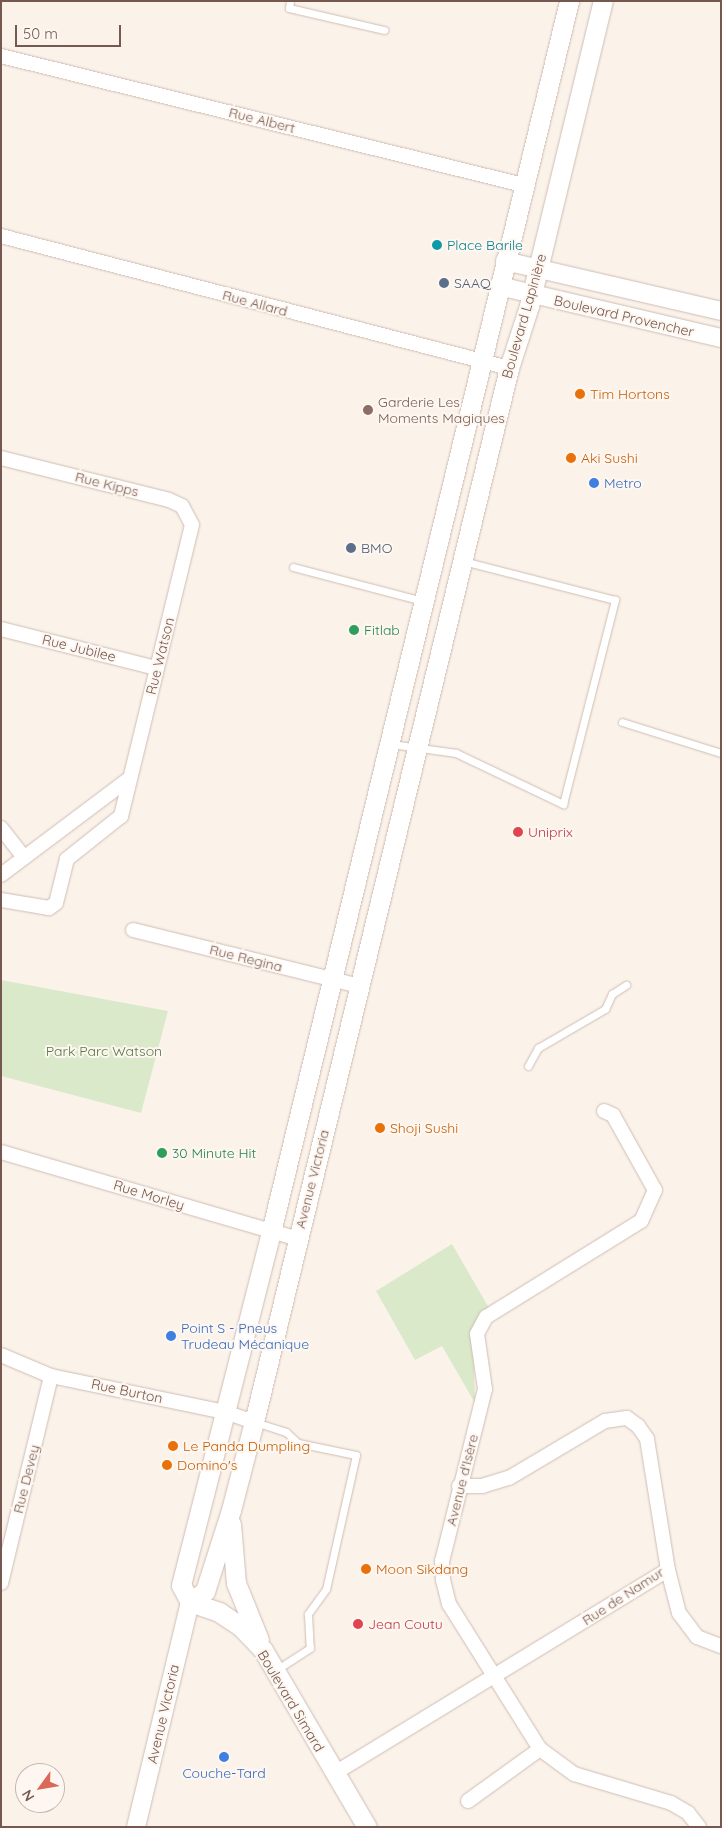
<!DOCTYPE html>
<html>
<head>
<meta charset="utf-8">
<style>
	body { margin:0 }
	#map { position:relative; width:722px; height:1828px; overflow:hidden; background:#fbf3ea; font-family:Quicksand,sans-serif }
	div>[style] { position:absolute }
	[style*='--x'] { left:calc(var(--x)*1px); top:calc(var(--y)*1px); width:calc(var(--w)*1px); rotate:calc(var(--a)*1deg) }
	.green>* { inset:0; background:#d9e9c9 }
	.roads { filter:drop-shadow(0 0 1px #cfbcb3) drop-shadow(0 0 1px #cfbcb3) }
	.service>* { height:7px; margin:-3.5px; padding:0 3.5px; transform-origin:3.5px; border-radius:3.5px; background:#fff }
	.minor>* { height:14px; margin:-7px; padding:0 7px; transform-origin:7px; border-radius:7px; background:#fff }
	.tertiary>* { height:18px; margin:-9px; padding:0 9px; transform-origin:9px; border-radius:9px; background:#fff }
	.secondary>* { height:19px; margin:-9.5px; padding:0 9.5px; transform-origin:9.5px; border-radius:9.5px; background:#fff }
	.dots>* { width:14px; height:14px; translate:-50% -50%; box-sizing:border-box; border:2px solid #fef7f1; border-radius:50% }
	span { translate:-50% -50%; white-space:nowrap; text-align:center; line-height:1.15; -webkit-text-stroke:4px #fef7f1; paint-order:stroke }
	.street-label { font-size:14px; color:#75584f }
	.culture-label { font-size:14px; color:#0d838f }
	.left { translate:0 -50%; text-align:left }
	.service-label { font-size:14px; color:#4e5e75 }
	.food-label { font-size:14px; color:#c56008 }
	.education-label { font-size:14px; color:#785e54 }
	.shop-label { font-size:14px; color:#366cbe }
	.leisure-label { font-size:14px; color:#27864d }
	.health-label { font-size:14px; color:#be3a42 }
	.park-label { font-size:14px; color:#5b7947 }
	.frame { position:absolute; inset:0; border:2px solid #75584f; pointer-events:none }
	.north { position:absolute; left:15px; top:1763px; width:50px; height:50px; box-sizing:border-box; background:#fef7f1; border:1px solid #c7b7b0; border-radius:50%; rotate:238deg; font-size:14px; font-weight:700; line-height:20px; text-align:center; color:#75584f }
	.north::after { content:''; display:block; margin:auto; width:18px; height:22px; background:#dc6858; clip-path:polygon(50% 0,100% 100%,50% 72%,0 100%) }
	.scale { position:absolute; left:15px; top:25px; width:106px; height:22px; box-sizing:border-box; border:2px solid #75584f; border-top:0; padding-left:6px; font-size:15px; line-height:18px; white-space:nowrap; color:#75584f; -webkit-text-stroke:4px #fef7f1; paint-order:stroke }
</style>
</head>
<body>
<div id="map">
	<div class="green">
		<i style="clip-path:polygon(1px 980px,168px 1011px,141px 1113px,1px 1076px)"></i>
		<i style="clip-path:polygon(452px 1244px,489px 1308px,473px 1336px,475px 1403px,442px 1346px,415px 1360px,376px 1291px)"></i>
	</div>
	<div class="roads">
		<div class="service">
			<i style="--x:290;--y:1;--w:7;--a:98"></i>
			<i style="--x:289;--y:8;--w:98;--a:13"></i>
			<i style="--x:293;--y:567;--w:134;--a:14.7"></i>
			<i style="--x:622;--y:722;--w:104;--a:17.4"></i>
			<i style="--x:391;--y:744;--w:66;--a:7.9"></i>
			<i style="--x:456;--y:753;--w:119;--a:25.5"></i>
			<i style="--x:563;--y:804;--w:211;--a:-75.7"></i>
			<i style="--x:615;--y:600;--w:157;--a:-165.6"></i>
			<i style="--x:528;--y:1066;--w:21;--a:-61"></i>
			<i style="--x:538;--y:1048;--w:78;--a:-30.2"></i>
			<i style="--x:605;--y:1009;--w:17;--a:-65"></i>
			<i style="--x:612;--y:994;--w:17;--a:-33"></i>
			<i style="--x:255;--y:1422;--w:33;--a:18"></i>
			<i style="--x:286;--y:1432;--w:16;--a:43"></i>
			<i style="--x:298;--y:1443;--w:59;--a:11.7"></i>
			<i style="--x:356;--y:1455;--w:137;--a:102.6"></i>
			<i style="--x:326;--y:1589;--w:31;--a:126"></i>
			<i style="--x:308;--y:1614;--w:34;--a:87"></i>
			<i style="--x:310;--y:1648;--w:40;--a:147.1"></i>
		</div>
		<div class="minor">
			<i style="--x:1;--y:56;--w:538;--a:13.88"></i>
			<i style="--x:1;--y:236;--w:525;--a:14.57"></i>
			<i style="--x:1;--y:458;--w:173;--a:14"></i>
			<i style="--x:169;--y:500;--w:14;--a:25"></i>
			<i style="--x:182;--y:506;--w:21;--a:62"></i>
			<i style="--x:192;--y:525;--w:300;--a:103.7"></i>
			<i style="--x:121;--y:816;--w:69;--a:141.5"></i>
			<i style="--x:67;--y:859;--w:45;--a:104"></i>
			<i style="--x:56;--y:903;--w:9;--a:144"></i>
			<i style="--x:49;--y:908;--w:49;--a:-170.5"></i>
			<i style="--x:1;--y:629;--w:160;--a:14.1"></i>
			<i style="--x:1;--y:828;--w:37;--a:52"></i>
			<i style="--x:1;--y:875;--w:160;--a:-36.9"></i>
			<i style="--x:133;--y:930;--w:233;--a:13.9"></i>
			<i style="--x:604;--y:1111;--w:10;--a:24"></i>
			<i style="--x:613;--y:1115;--w:86;--a:60.8"></i>
			<i style="--x:655;--y:1190;--w:34;--a:114"></i>
			<i style="--x:641;--y:1221;--w:182;--a:148.2"></i>
			<i style="--x:486;--y:1317;--w:19;--a:118"></i>
			<i style="--x:477;--y:1334;--w:56;--a:81.7"></i>
			<i style="--x:485;--y:1389;--w:177;--a:104"></i>
			<i style="--x:442;--y:1561;--w:19;--a:87"></i>
			<i style="--x:443;--y:1580;--w:25;--a:76"></i>
			<i style="--x:449;--y:1604;--w:171;--a:57.9"></i>
			<i style="--x:540;--y:1749;--w:42;--a:36.3"></i>
			<i style="--x:574;--y:1774;--w:101;--a:16.6"></i>
			<i style="--x:671;--y:1803;--w:20;--a:30"></i>
			<i style="--x:688;--y:1813;--w:18;--a:52"></i>
			<i style="--x:1;--y:1152;--w:309;--a:16.3"></i>
			<i style="--x:1;--y:1355;--w:54;--a:22.8"></i>
			<i style="--x:51;--y:1376;--w:178;--a:11.7"></i>
			<i style="--x:225;--y:1412;--w:31;--a:19"></i>
			<i style="--x:459;--y:1486;--w:23;--a:0"></i>
			<i style="--x:482;--y:1486;--w:28;--a:-17"></i>
			<i style="--x:509;--y:1478;--w:112;--a:-30.7"></i>
			<i style="--x:605;--y:1421;--w:22;--a:-8"></i>
			<i style="--x:627;--y:1418;--w:14;--a:36"></i>
			<i style="--x:638;--y:1426;--w:16;--a:55"></i>
			<i style="--x:647;--y:1439;--w:133;--a:80.9"></i>
			<i style="--x:668;--y:1570;--w:44;--a:75.7"></i>
			<i style="--x:679;--y:1613;--w:30;--a:53"></i>
			<i style="--x:697;--y:1637;--w:26;--a:21"></i>
			<i style="--x:1;--y:1583;--w:213;--a:-76.4"></i>
			<i style="--x:335;--y:1773;--w:390;--a:-31.4"></i>
			<i style="--x:468;--y:1801;--w:89;--a:-35.8"></i>
		</div>
		<div class="tertiary">
			<i style="--x:505;--y:261;--w:222;--a:13"></i>
			<i style="--x:499;--y:286;--w:228;--a:13.2"></i>
			<i style="--x:136;--y:1827;--w:231;--a:-76.5"></i>
		</div>
		<div class="secondary">
			<i style="--x:231;--y:1524;--w:59;--a:85.2"></i>
			<i style="--x:236;--y:1583;--w:61;--a:68"></i>
			<i style="--x:190;--y:1602;--w:19;--a:-36"></i>
			<i style="--x:205;--y:1591;--w:85;--a:-72.2"></i>
			<i style="--x:231;--y:1510;--w:91;--a:-75.4"></i>
			<i style="--x:254;--y:1422;--w:1084;--a:-76.4"></i>
			<i style="--x:509;--y:368;--w:65;--a:-72.1"></i>
			<i style="--x:529;--y:306;--w:314;--a:-76.4"></i>
			<i style="--x:190;--y:1602;--w:19;--a:-118"></i>
			<i style="--x:181;--y:1585;--w:364;--a:-75.7"></i>
			<i style="--x:271;--y:1232;--w:1267;--a:-76.39"></i>
			<i style="--x:190;--y:1602;--w:31;--a:19"></i>
			<i style="--x:219;--y:1612;--w:25;--a:34"></i>
			<i style="--x:240;--y:1626;--w:33;--a:46"></i>
			<i style="--x:263;--y:1650;--w:205;--a:59.6"></i>
		</div>
	</div>
	<div class="dots">
		<i style="left:437px;top:245px;background:#0f9aa8"></i>
		<i style="left:444px;top:283px;background:#5c6f8a"></i>
		<i style="left:580px;top:394px;background:#e8710a"></i>
		<i style="left:368px;top:410px;background:#8d6e63"></i>
		<i style="left:571px;top:458px;background:#e8710a"></i>
		<i style="left:594px;top:483px;background:#3f7fe0"></i>
		<i style="left:351px;top:548px;background:#5c6f8a"></i>
		<i style="left:354px;top:630px;background:#2e9e5b"></i>
		<i style="left:518px;top:832px;background:#e0444e"></i>
		<i style="left:380px;top:1128px;background:#e8710a"></i>
		<i style="left:162px;top:1153px;background:#2e9e5b"></i>
		<i style="left:171px;top:1336px;background:#3f7fe0"></i>
		<i style="left:173px;top:1446px;background:#e8710a"></i>
		<i style="left:167px;top:1465px;background:#e8710a"></i>
		<i style="left:366px;top:1569px;background:#e8710a"></i>
		<i style="left:358px;top:1624px;background:#e0444e"></i>
		<i style="left:224px;top:1757px;background:#3f7fe0"></i>
	</div>
	<div class="street-label">
		<span style="left:262px;top:120px;rotate:14deg">Rue Albert</span>
		<span style="left:255px;top:303px;rotate:15deg">Rue Allard</span>
		<span style="left:524px;top:316px;rotate:-74deg">Boulevard Lapinière</span>
		<span style="left:624px;top:316px;rotate:13deg">Boulevard Provencher</span>
		<span style="left:107px;top:484px;rotate:14deg">Rue Kipps</span>
		<span style="left:79px;top:648px;rotate:14deg">Rue Jubilee</span>
		<span style="left:160px;top:656px;rotate:-76deg">Rue Watson</span>
		<span style="left:246px;top:958px;rotate:14deg">Rue Regina</span>
		<span style="left:312px;top:1179px;rotate:-76deg">Avenue Victoria</span>
		<span style="left:149px;top:1195px;rotate:17deg">Rue Morley</span>
		<span style="left:127px;top:1391px;rotate:12deg">Rue Burton</span>
		<span style="left:26px;top:1479px;rotate:-76deg">Rue Devey</span>
		<span style="left:462px;top:1480px;rotate:-76deg">Avenue d'Isère</span>
		<span style="left:623px;top:1596px;rotate:-33deg">Rue de Namur</span>
		<span style="left:291px;top:1701px;rotate:59deg">Boulevard Simard</span>
		<span style="left:163px;top:1714px;rotate:-77deg">Avenue Victoria</span>
	</div>
	<div class="culture-label">
		<span class="left" style="left:447px;top:245px">Place Barile</span>
	</div>
	<div class="service-label">
		<span class="left" style="left:454px;top:283px">SAAQ</span>
		<span class="left" style="left:361px;top:548px">BMO</span>
	</div>
	<div class="food-label">
		<span class="left" style="left:590px;top:394px">Tim Hortons</span>
		<span class="left" style="left:581px;top:458px">Aki Sushi</span>
		<span class="left" style="left:390px;top:1128px">Shoji Sushi</span>
		<span class="left" style="left:183px;top:1446px">Le Panda Dumpling</span>
		<span class="left" style="left:177px;top:1465px">Domino's</span>
		<span class="left" style="left:376px;top:1569px">Moon Sikdang</span>
	</div>
	<div class="education-label">
		<span class="left" style="left:378px;top:410px">Garderie Les<br>Moments Magiques</span>
	</div>
	<div class="shop-label">
		<span class="left" style="left:604px;top:483px">Metro</span>
		<span class="left" style="left:181px;top:1336px">Point S - Pneus<br>Trudeau Mécanique</span>
		<span style="left:224px;top:1773px">Couche-Tard</span>
	</div>
	<div class="leisure-label">
		<span class="left" style="left:364px;top:630px">Fitlab</span>
		<span class="left" style="left:172px;top:1153px">30 Minute Hit</span>
	</div>
	<div class="health-label">
		<span class="left" style="left:528px;top:832px">Uniprix</span>
		<span class="left" style="left:368px;top:1624px">Jean Coutu</span>
	</div>
	<div class="park-label">
		<span style="left:104px;top:1051px">Park Parc Watson</span>
	</div>
	<div class="frame"></div>
	<div class="north">N</div>
	<div class="scale">50 m</div>
</div>
</body>
</html>
